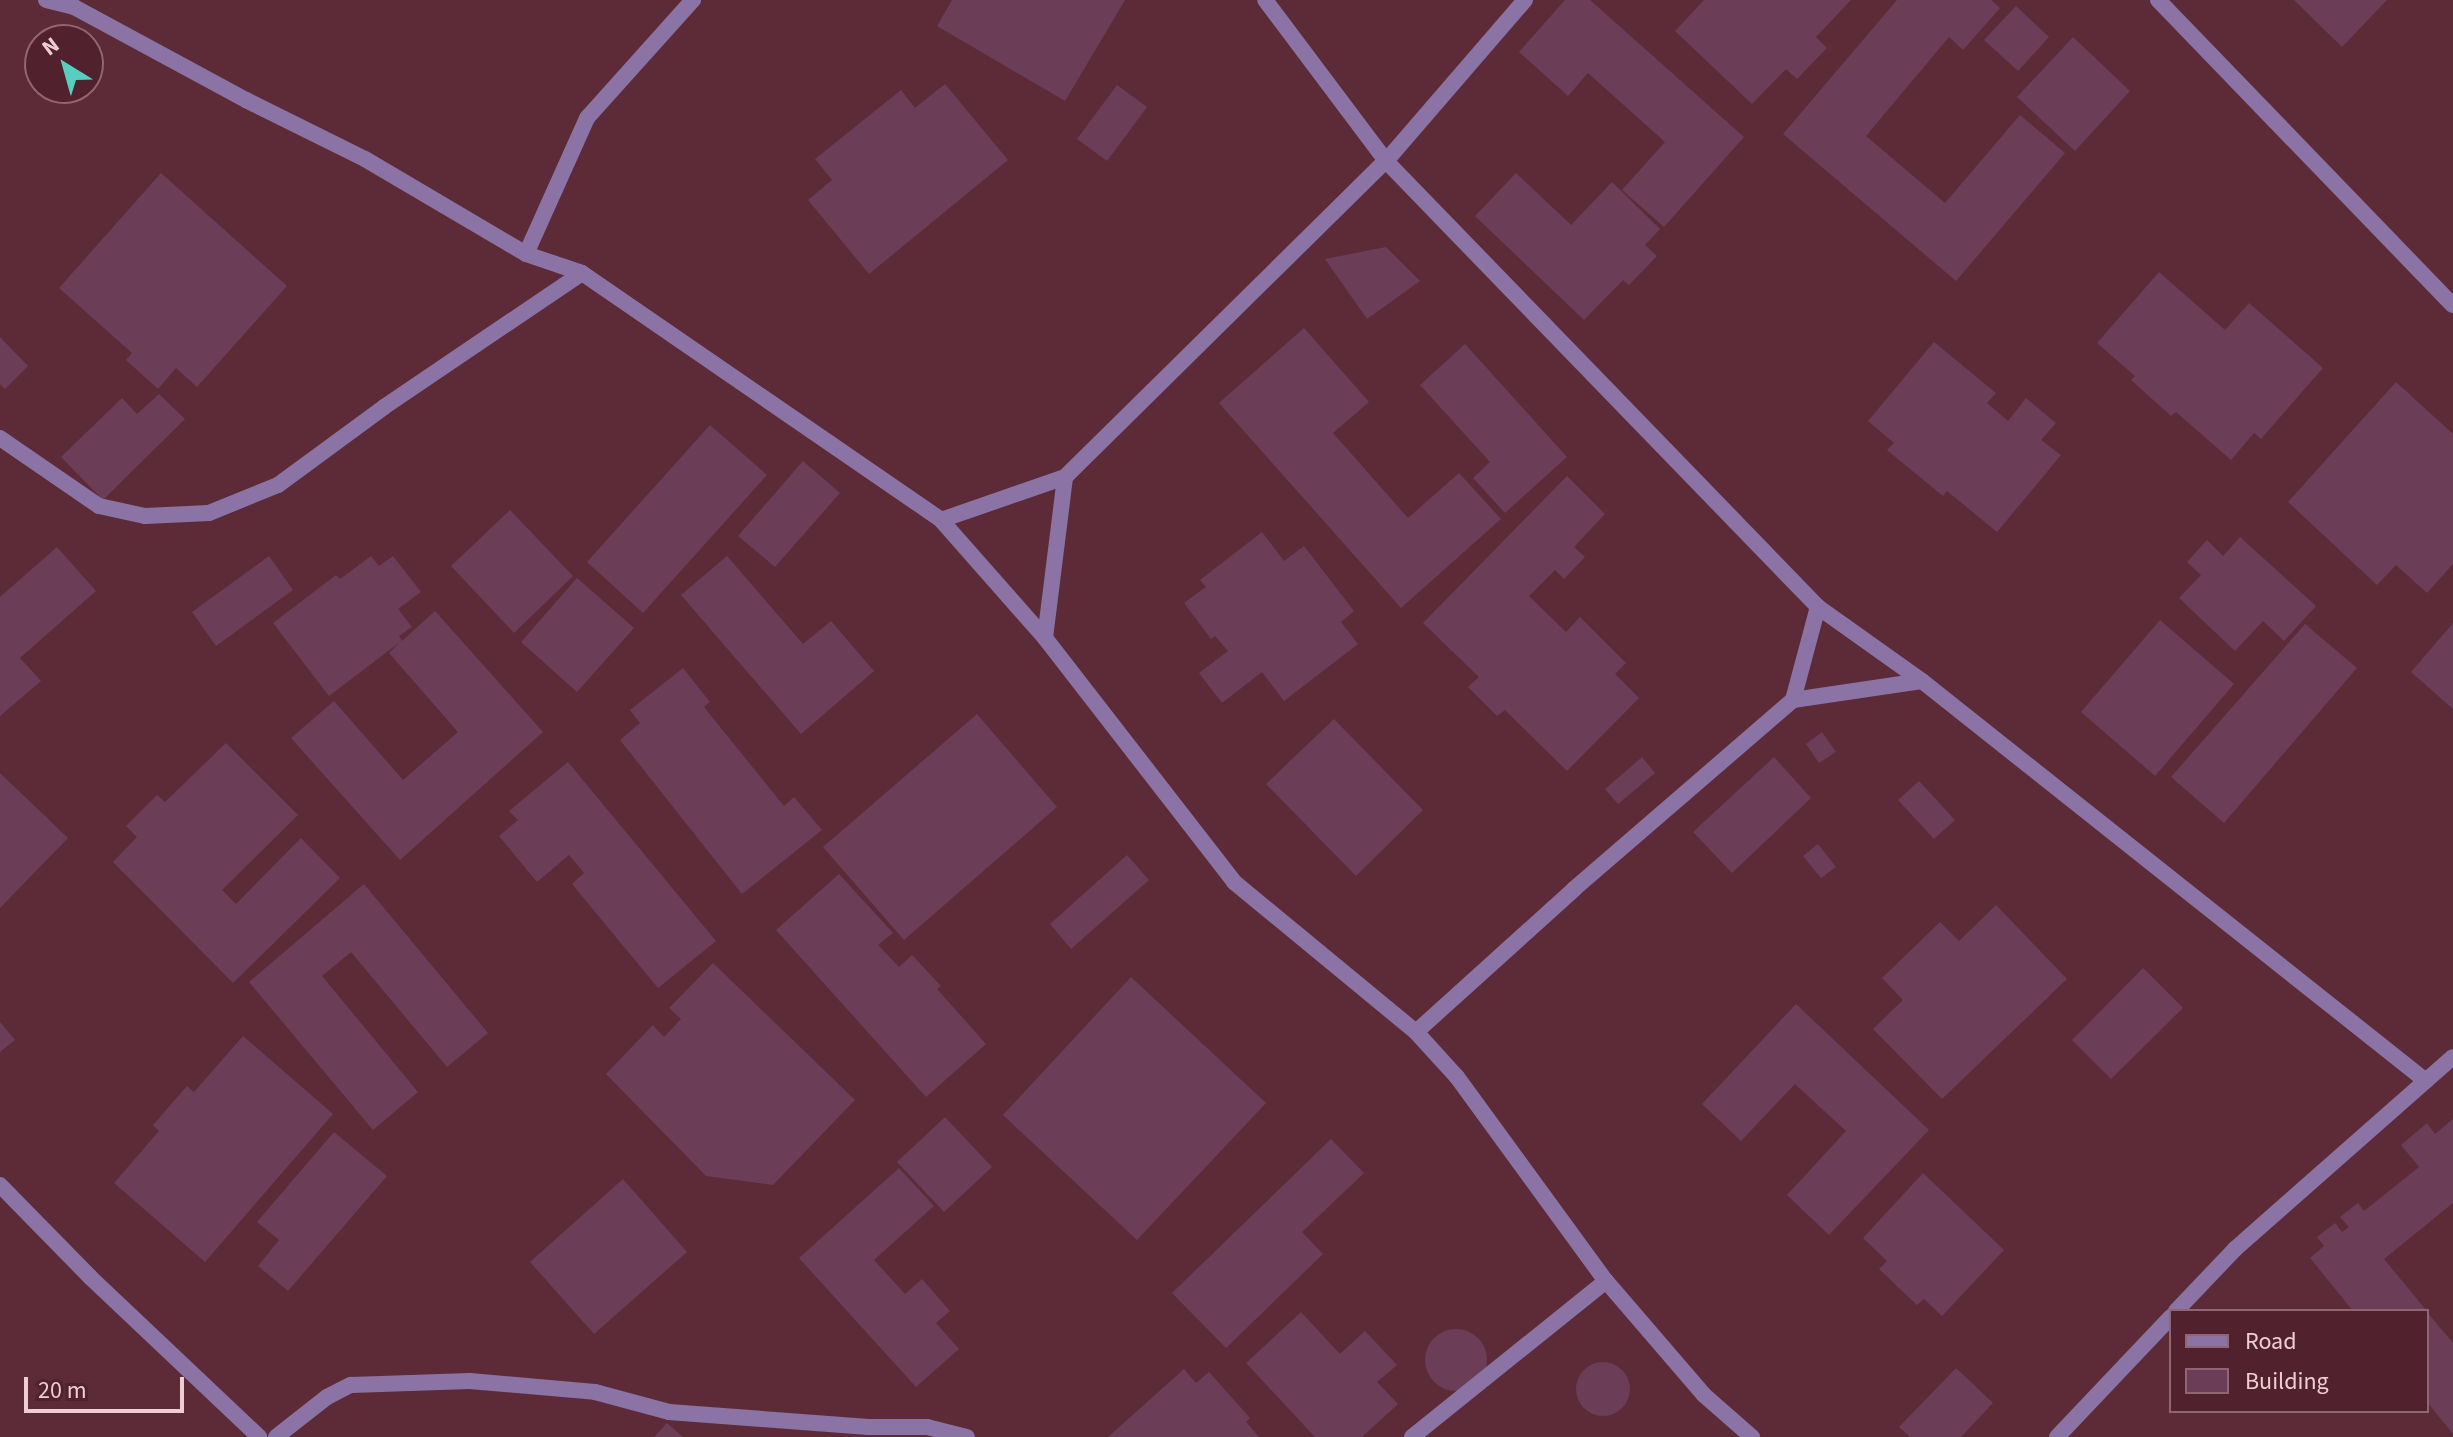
<!DOCTYPE html>
<html>
<head>
<meta charset="utf-8">
<style>
	body { margin:0 }
	#map { position:relative; width:2453px; height:1437px; overflow:hidden; background:#5d2b37; font-family:"Source Sans 3",sans-serif }
	div>[style] { position:absolute }
	[style*='--x'] { left:calc(var(--x)*1px); top:calc(var(--y)*1px); width:calc(var(--w)*1px); rotate:calc(var(--a)*1deg) }
	.building>* { inset:0; background:#6b3d57 }
	.round { border-radius:50% }
	.minor>* { height:16px; margin:-8px; padding:0 8px; transform-origin:8px; border-radius:8px; background:#8b74a5 }
	.tertiary>* { height:16px; margin:-8px; padding:0 8px; transform-origin:8px; border-radius:8px; background:#8b74a5 }
	span { translate:-50% -50%; white-space:nowrap; text-align:center; line-height:1.15; -webkit-text-stroke:8px #51212d; paint-order:stroke }
	.legend { position:absolute; left:2169px; top:1309px; width:260px; height:104px; box-sizing:border-box; background:#51212d; border:2px solid #906670; margin:0; padding:10px 14px; list-style:none; font-size:24px; color:#eeced4 }
	.legend li { display:flex; align-items:center; gap:16px; height:40px }
	.legend b { width:40px; border:2px solid #906670 }
	.north { position:absolute; left:24px; top:24px; width:80px; height:80px; box-sizing:border-box; background:#51212d; border:2px solid #906670; border-radius:50%; rotate:323deg; font-size:22px; font-weight:700; line-height:32px; text-align:center; color:#eeced4 }
	.north::after { content:''; display:block; margin:auto; width:28px; height:36px; background:#57cec2; clip-path:polygon(50% 0,100% 100%,50% 72%,0 100%) }
	.scale { position:absolute; left:24px; top:1377px; width:160px; height:36px; box-sizing:border-box; border:4px solid #eeced4; border-top:0; padding-left:10px; font-size:24px; line-height:28px; white-space:nowrap; color:#eeced4; -webkit-text-stroke:6px #51212d; paint-order:stroke }
</style>
</head>
<body>
<div id="map">
	<div class="building">
		<i style="clip-path:polygon(952px 0,1125px 0,1065px 101px,937px 26px)"></i>
		<i style="clip-path:polygon(1565px 0,1590px 0,1744px 137px,1664px 227px,1622px 190px,1665px 142px,1588px 73px,1568px 96px,1519px 52px)"></i>
		<i style="clip-path:polygon(1704px 0,1851px 0,1816px 37px,1827px 48px,1797px 79px,1786px 69px,1752px 104px,1675px 31px)"></i>
		<i style="clip-path:polygon(1897px 0,1991px 0,2000px 8px,1963px 50px,1949px 37px,1866px 136px,1945px 203px,2020px 115px,2065px 153px,1956px 281px,1783px 134px)"></i>
		<i style="clip-path:polygon(2294px 0,2387px 0,2342px 47px)"></i>
		<i style="clip-path:polygon(2016px 6px,2049px 37px,2018px 71px,1984px 40px)"></i>
		<i style="clip-path:polygon(2073px 37px,2130px 91px,2075px 151px,2017px 97px)"></i>
		<i style="clip-path:polygon(945px 84px,1008px 160px,869px 274px,808px 200px,832px 180px,815px 159px,901px 90px,915px 108px)"></i>
		<i style="clip-path:polygon(1117px 85px,1147px 107px,1107px 161px,1077px 139px)"></i>
		<i style="clip-path:polygon(161px 173px,287px 286px,197px 387px,176px 368px,158px 389px,126px 360px,132px 353px,59px 288px)"></i>
		<i style="clip-path:polygon(1516px 173px,1571px 225px,1612px 182px,1660px 229px,1645px 245px,1657px 256px,1629px 285px,1623px 280px,1584px 320px,1475px 216px)"></i>
		<i style="clip-path:polygon(1386px 247px,1420px 281px,1367px 319px,1325px 259px)"></i>
		<i style="clip-path:polygon(2159px 272px,2225px 330px,2249px 303px,2323px 368px,2261px 439px,2254px 433px,2231px 460px,2176px 412px,2171px 416px,2131px 380px,2135px 376px,2097px 343px)"></i>
		<i style="clip-path:polygon(1304px 328px,1369px 402px,1333px 433px,1408px 518px,1459px 473px,1501px 519px,1401px 608px,1219px 403px)"></i>
		<i style="clip-path:polygon(0 337px,28px 366px,5px 389px,0 384px)"></i>
		<i style="clip-path:polygon(1934px 342px,1996px 393px,1987px 403px,2008px 421px,2026px 398px,2056px 423px,2041px 440px,2061px 455px,1997px 532px,1947px 491px,1943px 496px,1887px 450px,1894px 443px,1868px 421px)"></i>
		<i style="clip-path:polygon(1465px 344px,1567px 457px,1505px 513px,1473px 478px,1490px 462px,1420px 385px)"></i>
		<i style="clip-path:polygon(2396px 382px,2453px 434px,2453px 564px,2427px 593px,2396px 565px,2377px 585px,2288px 502px)"></i>
		<i style="clip-path:polygon(159px 394px,185px 419px,103px 500px,61px 457px,122px 398px,137px 414px)"></i>
		<i style="clip-path:polygon(710px 425px,767px 475px,643px 613px,587px 562px)"></i>
		<i style="clip-path:polygon(803px 461px,840px 493px,775px 567px,738px 536px)"></i>
		<i style="clip-path:polygon(1567px 476px,1605px 514px,1574px 547px,1585px 557px,1564px 579px,1555px 570px,1529px 596px,1566px 632px,1580px 617px,1626px 663px,1615px 674px,1639px 698px,1567px 771px,1505px 710px,1497px 716px,1468px 687px,1479px 677px,1423px 623px)"></i>
		<i style="clip-path:polygon(510px 510px,573px 576px,514px 633px,451px 566px)"></i>
		<i style="clip-path:polygon(1262px 532px,1284px 561px,1304px 546px,1354px 611px,1341px 622px,1358px 644px,1284px 701px,1262px 672px,1222px 703px,1199px 673px,1228px 651px,1215px 636px,1211px 639px,1184px 603px,1206px 587px,1200px 580px)"></i>
		<i style="clip-path:polygon(2240px 537px,2316px 606px,2284px 641px,2263px 621px,2235px 651px,2179px 598px,2201px 575px,2187px 562px,2207px 540px,2223px 556px)"></i>
		<i style="clip-path:polygon(57px 547px,96px 591px,20px 658px,41px 681px,0 716px,0 597px)"></i>
		<i style="clip-path:polygon(269px 556px,293px 590px,216px 646px,192px 612px)"></i>
		<i style="clip-path:polygon(371px 556px,379px 566px,393px 556px,421px 592px,398px 609px,412px 627px,399px 636px,402px 641px,435px 611px,543px 732px,400px 860px,291px 738px,334px 701px,403px 780px,458px 732px,389px 653px,400px 642px,329px 696px,273px 623px,336px 575px,340px 579px)"></i>
		<i style="clip-path:polygon(727px 556px,803px 644px,831px 621px,874px 671px,801px 734px,681px 595px)"></i>
		<i style="clip-path:polygon(577px 578px,634px 628px,577px 692px,521px 642px)"></i>
		<i style="clip-path:polygon(2160px 620px,2234px 684px,2155px 776px,2081px 712px)"></i>
		<i style="clip-path:polygon(2453px 623px,2453px 709px,2411px 672px)"></i>
		<i style="clip-path:polygon(2305px 624px,2357px 668px,2224px 823px,2171px 777px)"></i>
		<i style="clip-path:polygon(683px 668px,710px 702px,704px 707px,784px 806px,794px 797px,822px 830px,742px 894px,620px 740px,640px 723px,630px 710px)"></i>
		<i style="clip-path:polygon(977px 714px,1057px 807px,904px 940px,823px 847px)"></i>
		<i style="clip-path:polygon(1334px 719px,1423px 810px,1356px 876px,1266px 784px)"></i>
		<i style="clip-path:polygon(1822px 732px,1836px 752px,1819px 763px,1806px 744px)"></i>
		<i style="clip-path:polygon(226px 743px,298px 815px,222px 890px,236px 904px,301px 838px,340px 878px,233px 983px,113px 862px,137px 837px,126px 826px,157px 795px,165px 802px)"></i>
		<i style="clip-path:polygon(1642px 757px,1655px 773px,1618px 804px,1605px 789px)"></i>
		<i style="clip-path:polygon(1774px 757px,1811px 798px,1732px 873px,1693px 832px)"></i>
		<i style="clip-path:polygon(568px 762px,716px 941px,658px 988px,572px 884px,584px 873px,569px 855px,537px 882px,499px 836px,518px 820px,509px 811px)"></i>
		<i style="clip-path:polygon(0 773px,68px 838px,0 908px)"></i>
		<i style="clip-path:polygon(1919px 781px,1955px 820px,1934px 839px,1898px 800px)"></i>
		<i style="clip-path:polygon(1818px 844px,1836px 867px,1821px 878px,1803px 856px)"></i>
		<i style="clip-path:polygon(1127px 855px,1149px 880px,1071px 949px,1050px 924px)"></i>
		<i style="clip-path:polygon(839px 874px,893px 933px,878px 945px,899px 967px,912px 955px,941px 986px,937px 989px,986px 1044px,926px 1097px,776px 930px)"></i>
		<i style="clip-path:polygon(364px 884px,488px 1033px,447px 1067px,351px 952px,322px 976px,418px 1092px,373px 1130px,249px 982px)"></i>
		<i style="clip-path:polygon(1996px 905px,2067px 979px,1942px 1099px,1873px 1029px,1903px 1000px,1882px 978px,1940px 922px,1959px 941px)"></i>
		<i style="clip-path:polygon(713px 963px,855px 1100px,773px 1185px,706px 1176px,606px 1074px,653px 1025px,664px 1037px,681px 1019px,669px 1008px)"></i>
		<i style="clip-path:polygon(2143px 968px,2183px 1008px,2111px 1079px,2072px 1040px)"></i>
		<i style="clip-path:polygon(1131px 977px,1266px 1103px,1137px 1240px,1003px 1115px)"></i>
		<i style="clip-path:polygon(1796px 1004px,1929px 1130px,1829px 1235px,1787px 1195px,1846px 1131px,1795px 1084px,1741px 1141px,1702px 1104px)"></i>
		<i style="clip-path:polygon(0 1022px,15px 1040px,0 1052px)"></i>
		<i style="clip-path:polygon(243px 1036px,333px 1114px,205px 1262px,114px 1183px,159px 1131px,153px 1125px,187px 1086px,194px 1092px)"></i>
		<i style="clip-path:polygon(945px 1117px,992px 1167px,944px 1212px,897px 1162px)"></i>
		<i style="clip-path:polygon(2453px 1119px,2453px 1203px,2384px 1259px,2427px 1311px,2353px 1311px,2310px 1258px,2324px 1246px,2317px 1237px,2335px 1223px,2342px 1232px,2349px 1227px,2340px 1217px,2358px 1203px,2364px 1211px,2419px 1167px,2401px 1145px,2427px 1123px,2435px 1134px)"></i>
		<i style="clip-path:polygon(334px 1132px,387px 1176px,288px 1291px,258px 1266px,279px 1240px,257px 1222px)"></i>
		<i style="clip-path:polygon(1331px 1139px,1364px 1173px,1302px 1232px,1323px 1254px,1226px 1348px,1172px 1293px)"></i>
		<i style="clip-path:polygon(899px 1168px,934px 1206px,874px 1260px,905px 1294px,922px 1279px,950px 1311px,936px 1323px,959px 1349px,916px 1387px,799px 1258px)"></i>
		<i style="clip-path:polygon(1923px 1173px,2004px 1250px,1942px 1316px,1924px 1299px,1917px 1305px,1879px 1269px,1887px 1261px,1863px 1238px)"></i>
		<i style="clip-path:polygon(623px 1179px,687px 1252px,594px 1334px,530px 1262px)"></i>
		<i style="clip-path:polygon(1301px 1312px,1340px 1354px,1365px 1331px,1397px 1365px,1377px 1382px,1398px 1404px,1362px 1437px,1315px 1437px,1246px 1363px)"></i>
		<i style="clip-path:polygon(2427px 1312px,2453px 1343px,2453px 1434px,2427px 1402px)"></i>
		<i class="round" style="left:1425px;top:1329px;width:62px;height:62px"></i>
		<i class="round" style="left:1576px;top:1362px;width:54px;height:54px"></i>
		<i style="clip-path:polygon(1956px 1368px,1993px 1403px,1961px 1437px,1910px 1437px,1899px 1427px)"></i>
		<i style="clip-path:polygon(1184px 1369px,1196px 1383px,1209px 1372px,1250px 1418px,1246px 1422px,1259px 1437px,1108px 1437px)"></i>
		<i style="clip-path:polygon(667px 1423px,683px 1437px,654px 1437px)"></i>
	</div>
	<div class="minor">
		<i style="--x:46;--y:0;--w:29;--a:14"></i>
		<i style="--x:74;--y:7;--w:196;--a:28.4"></i>
		<i style="--x:246;--y:100;--w:133;--a:26.4"></i>
		<i style="--x:365;--y:159;--w:187;--a:30.5"></i>
		<i style="--x:526;--y:254;--w:59;--a:18.7"></i>
		<i style="--x:582;--y:273;--w:436;--a:34.5"></i>
		<i style="--x:941;--y:520;--w:157;--a:48.6"></i>
		<i style="--x:1045;--y:638;--w:309;--a:52.2"></i>
		<i style="--x:1234;--y:882;--w:236;--a:39.5"></i>
		<i style="--x:1416;--y:1032;--w:61;--a:47.7"></i>
		<i style="--x:1457;--y:1077;--w:253;--a:53.9"></i>
		<i style="--x:1606;--y:1281;--w:150;--a:49.3"></i>
		<i style="--x:1704;--y:1395;--w:64;--a:41.2"></i>
		<i style="--x:1525;--y:0;--w:213;--a:130.8"></i>
		<i style="--x:1386;--y:161;--w:621;--a:45.91"></i>
		<i style="--x:1818;--y:607;--w:128;--a:35.4"></i>
		<i style="--x:1922;--y:681;--w:643;--a:38.44"></i>
		<i style="--x:2158;--y:0;--w:424;--a:46"></i>
		<i style="--x:526;--y:254;--w:149;--a:-65.8"></i>
		<i style="--x:587;--y:118;--w:159;--a:-48.1"></i>
		<i style="--x:0;--y:438;--w:120;--a:34.5"></i>
		<i style="--x:99;--y:506;--w:47;--a:12.3"></i>
		<i style="--x:145;--y:516;--w:64;--a:-2.7"></i>
		<i style="--x:209;--y:513;--w:74;--a:-22.1"></i>
		<i style="--x:278;--y:485;--w:132;--a:-36.3"></i>
		<i style="--x:384;--y:407;--w:239;--a:-34.1"></i>
		<i style="--x:941;--y:520;--w:131;--a:-19.1"></i>
		<i style="--x:1045;--y:638;--w:162;--a:-82.9"></i>
		<i style="--x:1065;--y:477;--w:450;--a:-44.6"></i>
		<i style="--x:1386;--y:161;--w:201;--a:-126.9"></i>
		<i style="--x:1793;--y:700;--w:96;--a:-75"></i>
		<i style="--x:1416;--y:1032;--w:213;--a:-42.1"></i>
		<i style="--x:1574;--y:889;--w:289;--a:-40.8"></i>
		<i style="--x:1793;--y:700;--w:130;--a:-8.4"></i>
		<i style="--x:2176;--y:1311;--w:86;--a:-46.4"></i>
		<i style="--x:2235;--y:1249;--w:290;--a:-41.4"></i>
		<i style="--x:276;--y:1437;--w:65;--a:-38.1"></i>
		<i style="--x:327;--y:1397;--w:27;--a:-27"></i>
		<i style="--x:351;--y:1385;--w:119;--a:-1.9"></i>
		<i style="--x:470;--y:1381;--w:125;--a:5"></i>
		<i style="--x:595;--y:1392;--w:77;--a:15.1"></i>
		<i style="--x:669;--y:1412;--w:200;--a:4.3"></i>
		<i style="--x:868;--y:1427;--w:59;--a:0"></i>
		<i style="--x:927;--y:1427;--w:41;--a:14"></i>
		<i style="--x:1412;--y:1437;--w:249;--a:-38.8"></i>
		<i style="--x:2057;--y:1437;--w:166;--a:-46.5"></i>
	</div>
	<div class="tertiary">
		<i style="--x:0;--y:1185;--w:129;--a:45.6"></i>
		<i style="--x:90;--y:1277;--w:233;--a:43.4"></i>
	</div>
	<ul class="legend">
	<li><b style="height:10px;background:#8b74a5"></b>Road</li>
	<li><b style="height:22px;background:#6b3d57"></b>Building</li>
	</ul>
	<div class="north">N</div>
	<div class="scale">20 m</div>
</div>
</body>
</html>
